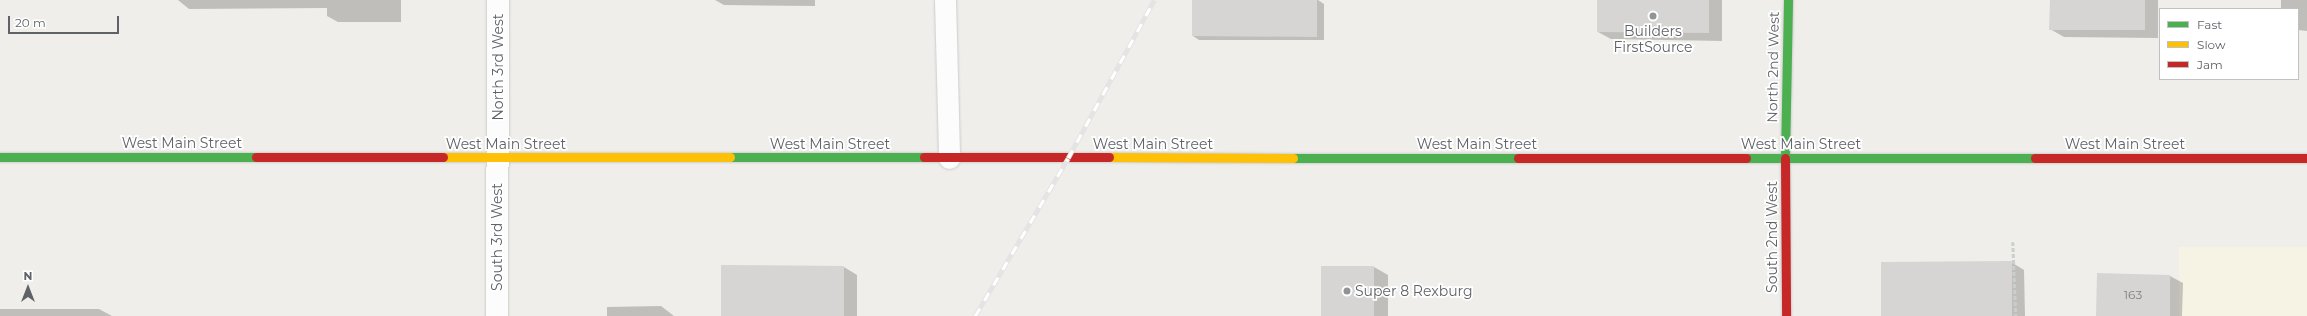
<!DOCTYPE html>
<html>
<head>
<meta charset="utf-8">
<style>
	body { margin:0 }
	#map { position:relative; width:2307px; height:316px; overflow:hidden; background:#efeeea; font-family:Montserrat,sans-serif }
	div>[style] { position:absolute }
	[style*='--x'] { left:calc(var(--x)*1px); top:calc(var(--y)*1px); width:calc(var(--w)*1px); rotate:calc(var(--a)*1deg) }
	.commercial>* { inset:0; background:#f7f3e4 }
	.shadow>* { inset:0; background:#0003 }
	.building>* { inset:0; background:#d6d5d3 }
	.path>* { height:2.5px; margin-top:-1.25px; transform-origin:0; background:repeating-linear-gradient(90deg,#cacfcc 0 4px,transparent 0 6px) }
	.roads { filter:drop-shadow(0 0 1px #cbcccc) drop-shadow(0 0 1px #cbcccc) }
	.lane>* { height:21px; margin:-10.5px; padding:0 10.5px; transform-origin:10.5px; border-radius:10.5px; background:#fdfcfc }
	.street>* { height:22px; margin:-11px; padding:0 11px; transform-origin:11px; border-radius:11px; background:#fdfcfc }
	.fast>* { height:9px; margin:-4.5px; padding:0 4.5px; transform-origin:4.5px; border-radius:4.5px; background:#4caf50 }
	.slow>* { height:9px; margin:-4.5px; padding:0 4.5px; transform-origin:4.5px; border-radius:4.5px; background:#ffc107 }
	.jam>* { height:9px; margin:-4.5px; padding:0 4.5px; transform-origin:4.5px; border-radius:4.5px; background:#c62828 }
	.rail>* { height:4.5px; margin-top:-2.25px; transform-origin:0; background:repeating-linear-gradient(90deg,#fff 0 9px,#e4e4e4 0 18px); box-sizing:border-box; border-block:1px solid #e4e4e4 }
	.dots>* { width:11px; height:11px; translate:-50% -50%; box-sizing:border-box; border:2px solid #fff; border-radius:50% }
	span { translate:-50% -50%; white-space:nowrap; text-align:center; line-height:1.15; -webkit-text-stroke:3.5px #fff; paint-order:stroke }
	.number-label { font-size:12px; color:#7e8184 }
	.number-label span { -webkit-text-stroke-width:0 }
	.poi-label { font-size:14px; color:#5f6368 }
	.left { translate:0 -50%; text-align:left }
	.street-label { font-size:14px; color:#5f6368 }
	.legend { position:absolute; left:2159px; top:8px; width:140px; height:72px; box-sizing:border-box; background:#fff; border:1px solid #bfc1c3; margin:0; padding:5px 7px; list-style:none; font-size:12px; color:#5f6368 }
	.legend li { display:flex; align-items:center; gap:8px; height:20px }
	.legend b { width:20px; border:1px solid #bfc1c3 }
	.north { position:absolute; left:8px; top:268px; width:40px; height:40px; -webkit-text-stroke:3px #fff; paint-order:stroke; rotate:0deg; font-size:11px; font-weight:700; line-height:16px; text-align:center; color:#5f6368 }
	.north::after { content:''; display:block; margin:auto; width:14px; height:18px; background:#5f6368; clip-path:polygon(50% 0,100% 100%,50% 72%,0 100%) }
	.scale { position:absolute; left:8px; top:16px; width:111px; height:18px; box-sizing:border-box; border:2px solid #5f6368; border-top:0; padding-left:5px; font-size:12px; line-height:14px; white-space:nowrap; color:#5f6368; -webkit-text-stroke:3px #fff; paint-order:stroke }
</style>
</head>
<body>
<div id="map">
	<div class="commercial">
		<i style="clip-path:polygon(2179px 247px,2307px 247px,2307px 316px,2179px 316px)"></i>
	</div>
	<div class="shadow">
		<i style="clip-path:polygon(178px 0,401px 0,401px 22px,338px 22px,327px 16px,327px 8px,189px 9px)"></i>
		<i style="clip-path:polygon(715px 0,815px 0,815px 6px,724px 5px)"></i>
		<i style="clip-path:polygon(1193px 0,1318px 0,1324px 4px,1324px 40px,1199px 40px,1193px 36px)"></i>
		<i style="clip-path:polygon(1598px 0,1722px 0,1722px 41px,1611px 39px,1598px 32px)"></i>
		<i style="clip-path:polygon(2051px 0,2158px 0,2158px 38px,2064px 37px,2050px 29px)"></i>
		<i style="clip-path:polygon(2281px 0,2307px 0,2307px 31px,2298px 30px,2298px 9px,2281px 9px)"></i>
		<i style="clip-path:polygon(2011px 262px,2024px 270px,2025px 316px,1882px 316px)"></i>
		<i style="clip-path:polygon(844px 267px,857px 275px,857px 316px,722px 316px)"></i>
		<i style="clip-path:polygon(1322px 267px,1374px 267px,1388px 275px,1388px 316px,1322px 316px)"></i>
		<i style="clip-path:polygon(2170px 276px,2183px 283px,2182px 316px,2097px 316px)"></i>
		<i style="clip-path:polygon(661px 306px,674px 316px,607px 316px,607px 307px)"></i>
		<i style="clip-path:polygon(0 309px,99px 309px,112px 316px,0 316px)"></i>
	</div>
	<div class="building">
		<i style="clip-path:polygon(1192px 0,1317px 0,1317px 37px,1192px 36px)"></i>
		<i style="clip-path:polygon(1597px 0,1709px 0,1709px 33px,1597px 32px)"></i>
		<i style="clip-path:polygon(2050px 0,2145px 0,2145px 30px,2049px 30px)"></i>
		<i style="clip-path:polygon(2012px 261px,2012px 316px,1881px 316px,1881px 262px)"></i>
		<i style="clip-path:polygon(721px 265px,844px 266px,844px 316px,721px 316px)"></i>
		<i style="clip-path:polygon(1321px 266px,1374px 266px,1374px 316px,1321px 316px)"></i>
		<i style="clip-path:polygon(2097px 273px,2170px 275px,2170px 316px,2096px 316px)"></i>
	</div>
	<div class="path">
		<i style="--x:2013;--y:242;--w:74;--a:87.7"></i>
	</div>
	<div class="roads">
		<div class="lane">
			<i style="--x:945;--y:0;--w:158;--a:88.5"></i>
		</div>
		<div class="street">
			<i style="--x:497;--y:316;--w:316;--a:-89.8"></i>
		</div>
		<div class="fast">
			<i style="--x:0;--y:157;--w:256;--a:0"></i>
			<i style="--x:730;--y:157;--w:194;--a:0"></i>
			<i style="--x:1293;--y:158;--w:225;--a:0"></i>
			<i style="--x:1746;--y:158;--w:289;--a:0"></i>
			<i style="--x:1785;--y:158;--w:158;--a:-88.9"></i>
		</div>
		<div class="slow">
			<i style="--x:443;--y:157;--w:287;--a:0"></i>
			<i style="--x:1109;--y:157;--w:184;--a:0.3"></i>
		</div>
		<div class="jam">
			<i style="--x:256;--y:157;--w:187;--a:0"></i>
			<i style="--x:924;--y:157;--w:185;--a:0"></i>
			<i style="--x:1518;--y:158;--w:228;--a:0"></i>
			<i style="--x:1785;--y:158;--w:158;--a:89.6"></i>
			<i style="--x:2035;--y:158;--w:272;--a:0"></i>
		</div>
	</div>
	<div class="rail">
		<i style="--x:975;--y:316;--w:183;--a:-59.5"></i>
		<i style="--x:1068;--y:158;--w:180;--a:-61.4"></i>
	</div>
	<div class="dots">
		<i style="left:1653px;top:16px;background:#919496"></i>
		<i style="left:1347px;top:291px;background:#919496"></i>
	</div>
	<div class="number-label">
		<span style="left:2133px;top:295px">163</span>
	</div>
	<div class="poi-label">
		<span style="left:1653px;top:39px">Builders<br>FirstSource</span>
		<span class="left" style="left:1355px;top:291px">Super 8 Rexburg</span>
	</div>
	<div class="street-label">
		<span style="left:498px;top:67px;rotate:-90deg">North 3rd West</span>
		<span style="left:1773px;top:67px;rotate:-89deg">North 2nd West</span>
		<span style="left:182px;top:143px">West Main Street</span>
		<span style="left:506px;top:144px">West Main Street</span>
		<span style="left:830px;top:144px">West Main Street</span>
		<span style="left:1153px;top:144px">West Main Street</span>
		<span style="left:1477px;top:144px">West Main Street</span>
		<span style="left:1801px;top:144px">West Main Street</span>
		<span style="left:2125px;top:144px">West Main Street</span>
		<span style="left:497px;top:237px;rotate:-90deg">South 3rd West</span>
		<span style="left:1772px;top:237px;rotate:-90deg">South 2nd West</span>
	</div>
	<ul class="legend">
	<li><b style="height:5px;background:#4caf50"></b>Fast</li>
	<li><b style="height:5px;background:#ffc107"></b>Slow</li>
	<li><b style="height:5px;background:#c62828"></b>Jam</li>
	</ul>
	<div class="north">N</div>
	<div class="scale">20 m</div>
</div>
</body>
</html>
